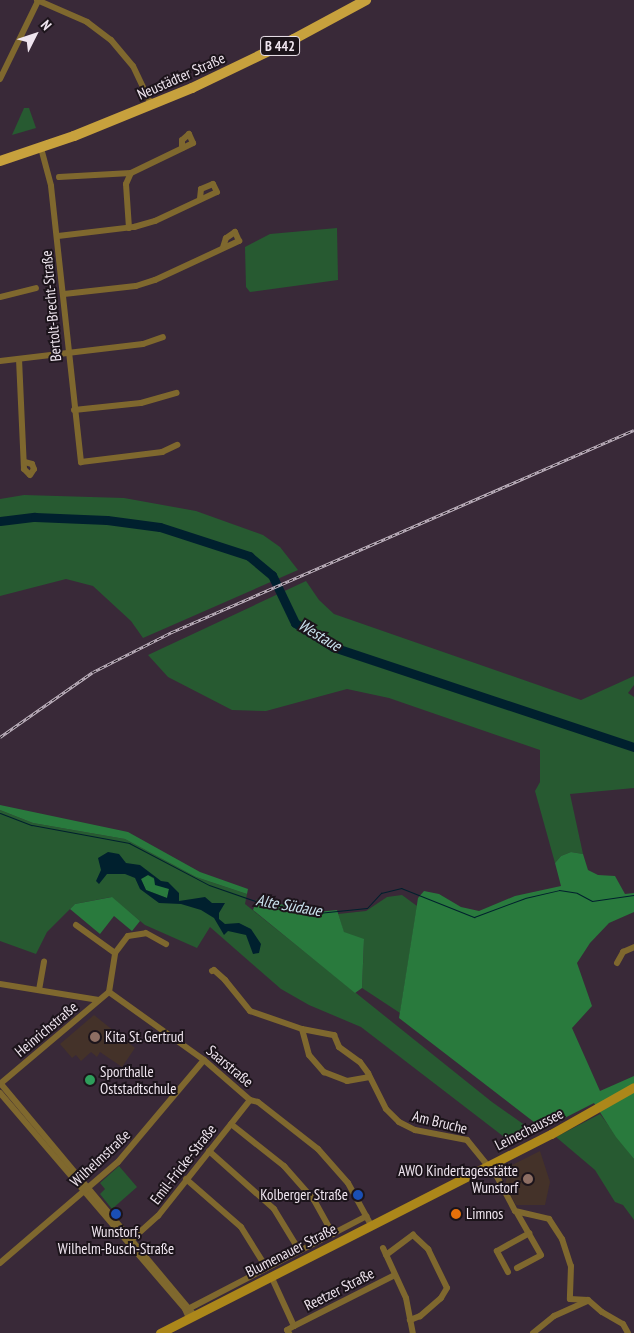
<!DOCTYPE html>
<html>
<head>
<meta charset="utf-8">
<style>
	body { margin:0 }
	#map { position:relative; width:634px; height:1333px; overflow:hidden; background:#392938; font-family:"PT Sans Narrow",sans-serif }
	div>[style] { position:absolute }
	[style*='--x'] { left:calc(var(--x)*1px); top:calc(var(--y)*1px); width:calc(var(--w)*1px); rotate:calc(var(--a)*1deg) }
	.education>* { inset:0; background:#443229 }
	.green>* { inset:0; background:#275a31 }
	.forest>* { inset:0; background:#297a3d }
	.water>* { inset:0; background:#00202e }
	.stream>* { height:1px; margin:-0.5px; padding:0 0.5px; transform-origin:0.5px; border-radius:0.5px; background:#00202e }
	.river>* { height:9px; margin:-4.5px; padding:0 4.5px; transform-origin:4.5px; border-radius:4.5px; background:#00202e }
	.street>* { height:6px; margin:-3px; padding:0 3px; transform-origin:3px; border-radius:3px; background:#7f682e }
	.secondary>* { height:9px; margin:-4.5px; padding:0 4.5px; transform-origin:4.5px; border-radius:4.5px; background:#ac871a }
	.primary>* { height:10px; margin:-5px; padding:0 5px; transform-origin:5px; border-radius:5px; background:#c7a13d }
	.rail>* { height:3px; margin-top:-1.5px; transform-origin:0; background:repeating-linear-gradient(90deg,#1c141b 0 4px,#c4b8c4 0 8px); box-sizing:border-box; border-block:1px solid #c4b8c4 }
	.dots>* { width:14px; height:14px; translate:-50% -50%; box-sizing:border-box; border:2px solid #1c141b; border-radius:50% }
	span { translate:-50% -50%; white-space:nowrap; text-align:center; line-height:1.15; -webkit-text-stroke:4px #1c141b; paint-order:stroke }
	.shield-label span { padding:1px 4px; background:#1c141b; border:1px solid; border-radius:4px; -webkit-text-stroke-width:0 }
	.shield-label { font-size:14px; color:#efe5ef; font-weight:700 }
	.street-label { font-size:15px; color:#efe5ef }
	.poi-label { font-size:15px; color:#efe5ef }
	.left { translate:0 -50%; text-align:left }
	.right { translate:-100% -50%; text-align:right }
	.water-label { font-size:16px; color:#cbe3ef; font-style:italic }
	.north { position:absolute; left:10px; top:10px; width:50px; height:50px; -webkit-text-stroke:4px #1c141b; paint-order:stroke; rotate:49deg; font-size:14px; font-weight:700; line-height:20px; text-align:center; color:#efe5ef }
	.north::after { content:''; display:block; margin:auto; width:18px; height:22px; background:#efe5ef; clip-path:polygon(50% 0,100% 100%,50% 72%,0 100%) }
</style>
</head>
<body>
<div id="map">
	<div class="education">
		<i style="clip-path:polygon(94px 1015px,135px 1048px,122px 1067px,100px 1052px,97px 1057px,91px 1052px,81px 1061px,76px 1055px,72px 1058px,60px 1044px)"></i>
		<i style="clip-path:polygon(540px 1151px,550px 1182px,545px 1205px,516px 1205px,505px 1185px,510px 1166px)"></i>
	</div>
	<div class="green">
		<i style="clip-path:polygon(24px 108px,29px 108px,36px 128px,12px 135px)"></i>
		<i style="clip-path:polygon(337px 228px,338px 280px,250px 292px,246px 287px,245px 247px,270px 234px)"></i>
		<i style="clip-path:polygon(24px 495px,124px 498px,196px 511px,263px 535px,280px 547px,298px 570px,143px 638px,131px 621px,93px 586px,66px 579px,0 596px,0 499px)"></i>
		<i style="clip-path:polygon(306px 581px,319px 600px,334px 614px,581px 700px,634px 676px,634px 685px,628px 693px,634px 697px,634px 788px,570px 794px,583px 854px,571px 852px,561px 856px,555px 863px,535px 791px,540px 782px,540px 750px,389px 698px,347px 689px,266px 711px,232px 710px,168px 677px,148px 655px)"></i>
		<i style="clip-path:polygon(0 810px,33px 823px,125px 839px,196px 877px,247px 894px,245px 904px,492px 1102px,536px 1133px,512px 1143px,361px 1027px,309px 1005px,281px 989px,210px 927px,197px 948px,145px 925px,111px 897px,75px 904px,47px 932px,36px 954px,0 941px)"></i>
		<i style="clip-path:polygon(402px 895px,417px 906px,400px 1013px,362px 988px,364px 940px,344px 933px,338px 914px,366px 911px,387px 897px)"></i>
		<i style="clip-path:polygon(600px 1114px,634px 1159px,634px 1220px,623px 1205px,615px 1202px,595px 1170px,556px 1137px)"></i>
		<i style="clip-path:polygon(119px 1166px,137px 1187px,112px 1209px,100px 1194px,105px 1189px,100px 1183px)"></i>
	</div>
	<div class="forest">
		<i style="clip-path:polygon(0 805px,128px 832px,200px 872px,248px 889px,247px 894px,196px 877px,125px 839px,33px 823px,0 810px)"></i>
		<i style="clip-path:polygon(571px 852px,583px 854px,588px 870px,598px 875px,615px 876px,625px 894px,634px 893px,634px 912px,609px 923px,590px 943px,577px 963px,592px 1006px,572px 1028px,600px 1091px,634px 1076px,634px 1159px,616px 1137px,594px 1103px,543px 1129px,399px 1018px,418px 898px,424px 891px,439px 894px,461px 907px,479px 911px,515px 896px,561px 886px,555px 863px,561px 856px)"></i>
		<i style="clip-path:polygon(148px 875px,169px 889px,167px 898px,146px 890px,141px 879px)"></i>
		<i style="clip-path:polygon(112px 897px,140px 921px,132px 931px,114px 916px,100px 934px,70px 909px,75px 904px)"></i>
		<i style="clip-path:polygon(257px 899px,317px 912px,337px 910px,344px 932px,364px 939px,362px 988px,355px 993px,253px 910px)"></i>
	</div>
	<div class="water">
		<i style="clip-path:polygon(evenodd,108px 852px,119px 854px,126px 863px,140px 865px,161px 881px,168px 882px,179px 893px,179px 901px,205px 897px,212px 903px,225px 903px,219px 913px,219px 919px,225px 924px,239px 923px,251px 929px,261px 944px,259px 953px,253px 954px,246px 935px,228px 931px,224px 935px,214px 918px,201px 910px,181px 904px,159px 903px,140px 889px,135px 878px,125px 874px,107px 874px,99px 884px,96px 881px,101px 870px,98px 858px,108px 852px,148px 875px,154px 878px,155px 885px,169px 889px,167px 898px,146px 890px,141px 879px,148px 875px)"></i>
	</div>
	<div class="stream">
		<i style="--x:0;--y:813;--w:34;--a:21"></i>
		<i style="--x:32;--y:825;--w:99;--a:10.5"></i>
		<i style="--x:129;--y:843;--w:90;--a:27.7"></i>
		<i style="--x:209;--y:885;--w:52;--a:19.1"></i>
		<i style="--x:258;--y:902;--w:61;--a:10.4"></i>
		<i style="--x:318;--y:913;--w:49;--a:-5.8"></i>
		<i style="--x:367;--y:908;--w:21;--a:-47"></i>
		<i style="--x:381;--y:893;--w:21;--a:-14"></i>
		<i style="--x:401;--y:888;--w:79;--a:21.7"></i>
		<i style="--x:474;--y:917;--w:54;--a:-20.4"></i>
		<i style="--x:525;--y:898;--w:35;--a:-13"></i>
		<i style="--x:559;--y:890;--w:18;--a:9"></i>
		<i style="--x:577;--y:893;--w:17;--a:28"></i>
		<i style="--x:592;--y:901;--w:42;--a:-8.1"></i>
	</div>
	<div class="river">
		<i style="--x:0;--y:521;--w:35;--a:-7"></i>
		<i style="--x:35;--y:517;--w:72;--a:2.4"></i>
		<i style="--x:107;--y:520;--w:53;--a:7.5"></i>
		<i style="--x:160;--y:527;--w:94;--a:18"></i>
		<i style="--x:249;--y:556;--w:30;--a:40"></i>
		<i style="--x:272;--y:575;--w:53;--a:64.4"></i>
		<i style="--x:295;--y:623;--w:45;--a:32.3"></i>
		<i style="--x:333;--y:647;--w:317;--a:18.4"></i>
	</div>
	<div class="street">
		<i style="--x:37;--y:0;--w:55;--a:23.7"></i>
		<i style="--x:87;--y:22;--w:30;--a:37"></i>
		<i style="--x:111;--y:40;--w:34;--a:50"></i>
		<i style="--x:133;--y:66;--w:44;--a:64.6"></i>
		<i style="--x:0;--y:79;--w:87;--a:-64"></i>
		<i style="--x:41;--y:148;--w:39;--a:75"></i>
		<i style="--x:51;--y:186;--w:278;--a:83.8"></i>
		<i style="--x:81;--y:462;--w:82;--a:-7"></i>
		<i style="--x:162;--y:452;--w:17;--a:-25"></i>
		<i style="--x:59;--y:177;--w:72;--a:-3.2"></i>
		<i style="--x:129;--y:228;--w:44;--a:-93.9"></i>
		<i style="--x:126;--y:184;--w:12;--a:-66"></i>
		<i style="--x:131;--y:173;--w:69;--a:-25.8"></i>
		<i style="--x:193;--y:143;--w:10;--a:-114"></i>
		<i style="--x:189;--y:134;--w:9;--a:139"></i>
		<i style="--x:182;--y:140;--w:8;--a:90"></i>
		<i style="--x:58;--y:236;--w:77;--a:-6.8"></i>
		<i style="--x:134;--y:227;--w:22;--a:-16"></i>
		<i style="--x:155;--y:221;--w:68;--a:-25.1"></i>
		<i style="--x:217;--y:192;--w:9;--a:-117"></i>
		<i style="--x:213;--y:184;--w:13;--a:157"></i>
		<i style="--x:201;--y:189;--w:9;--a:96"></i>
		<i style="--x:64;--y:294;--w:72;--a:-6.3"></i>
		<i style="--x:136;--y:286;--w:20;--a:-18"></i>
		<i style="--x:155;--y:280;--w:93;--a:-24.9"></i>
		<i style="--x:239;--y:241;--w:10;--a:-114"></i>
		<i style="--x:235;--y:232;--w:11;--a:146"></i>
		<i style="--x:226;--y:238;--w:9;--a:108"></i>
		<i style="--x:0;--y:297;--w:37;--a:-14"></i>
		<i style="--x:19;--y:359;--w:110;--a:87.4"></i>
		<i style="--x:24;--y:469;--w:8;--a:45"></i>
		<i style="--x:30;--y:475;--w:7;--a:-56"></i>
		<i style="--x:34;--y:469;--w:5;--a:-112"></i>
		<i style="--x:32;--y:464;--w:7;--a:-164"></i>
		<i style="--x:0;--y:361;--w:144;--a:-6.8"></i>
		<i style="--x:143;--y:344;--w:21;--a:-19"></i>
		<i style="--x:74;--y:410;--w:67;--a:-6"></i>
		<i style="--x:141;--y:403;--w:37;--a:-16"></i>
		<i style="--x:76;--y:925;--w:48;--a:35.7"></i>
		<i style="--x:617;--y:963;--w:13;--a:-61"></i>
		<i style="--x:623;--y:952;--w:12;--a:-24"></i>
		<i style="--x:212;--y:971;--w:2;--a:-27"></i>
		<i style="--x:214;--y:970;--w:15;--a:42"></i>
		<i style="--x:225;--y:980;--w:40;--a:51"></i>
		<i style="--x:250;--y:1011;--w:55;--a:19.1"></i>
		<i style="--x:302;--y:1029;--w:33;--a:11"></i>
		<i style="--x:334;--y:1035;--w:13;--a:67"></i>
		<i style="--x:339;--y:1047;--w:26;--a:36"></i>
		<i style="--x:360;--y:1062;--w:14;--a:54"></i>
		<i style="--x:368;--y:1073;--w:40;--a:63.4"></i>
		<i style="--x:386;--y:1109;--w:18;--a:45"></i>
		<i style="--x:399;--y:1122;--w:18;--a:27"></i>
		<i style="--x:415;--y:1130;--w:53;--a:10.9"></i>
		<i style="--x:467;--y:1140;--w:33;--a:51"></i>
		<i style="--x:0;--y:984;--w:100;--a:9.2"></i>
		<i style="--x:39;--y:990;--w:29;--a:-80"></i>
		<i style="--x:109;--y:992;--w:117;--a:35.6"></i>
		<i style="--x:204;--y:1060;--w:61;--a:41"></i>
		<i style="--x:250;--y:1100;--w:8;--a:14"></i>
		<i style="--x:258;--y:1102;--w:76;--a:38.1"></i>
		<i style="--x:318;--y:1149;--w:45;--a:48.6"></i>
		<i style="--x:348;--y:1183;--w:48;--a:61.3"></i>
		<i style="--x:109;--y:992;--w:39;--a:-81"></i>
		<i style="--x:115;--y:953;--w:21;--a:-53"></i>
		<i style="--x:128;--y:936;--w:18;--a:-9"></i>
		<i style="--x:146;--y:933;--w:23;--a:29"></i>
		<i style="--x:302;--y:1029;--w:27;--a:75"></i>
		<i style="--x:309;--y:1055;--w:23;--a:49"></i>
		<i style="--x:324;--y:1072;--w:25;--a:21"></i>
		<i style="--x:347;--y:1081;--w:23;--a:-10"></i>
		<i style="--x:0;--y:1084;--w:143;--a:-40.2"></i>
		<i style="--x:1;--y:1084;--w:301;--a:50.1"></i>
		<i style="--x:0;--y:1093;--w:284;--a:49.4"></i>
		<i style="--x:185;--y:1309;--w:10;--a:66"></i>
		<i style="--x:231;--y:1124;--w:68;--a:38.4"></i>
		<i style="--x:284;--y:1166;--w:45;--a:48.6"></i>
		<i style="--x:314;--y:1200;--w:39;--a:61"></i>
		<i style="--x:209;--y:1151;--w:87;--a:41.7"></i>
		<i style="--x:274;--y:1209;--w:48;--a:58.6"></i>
		<i style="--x:491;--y:1165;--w:52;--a:62.4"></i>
		<i style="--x:515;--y:1211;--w:35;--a:13"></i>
		<i style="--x:549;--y:1219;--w:24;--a:57"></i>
		<i style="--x:562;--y:1239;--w:28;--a:72"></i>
		<i style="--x:571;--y:1266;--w:33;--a:92"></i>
		<i style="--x:570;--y:1299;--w:18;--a:3"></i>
		<i style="--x:186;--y:1179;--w:73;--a:41.1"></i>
		<i style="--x:241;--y:1227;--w:47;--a:58"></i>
		<i style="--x:130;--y:1241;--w:38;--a:-42"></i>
		<i style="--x:158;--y:1216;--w:148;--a:-51.6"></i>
		<i style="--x:383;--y:1248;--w:55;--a:65.3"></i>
		<i style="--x:406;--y:1298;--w:36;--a:79"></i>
		<i style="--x:386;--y:1255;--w:34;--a:-37"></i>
		<i style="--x:413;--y:1235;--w:21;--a:43"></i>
		<i style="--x:428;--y:1249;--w:43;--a:64"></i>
		<i style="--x:447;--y:1288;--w:12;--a:121"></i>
		<i style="--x:441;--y:1298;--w:28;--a:139"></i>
		<i style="--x:420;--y:1316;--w:11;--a:158"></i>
		<i style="--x:0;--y:1263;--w:155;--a:-40.6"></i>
		<i style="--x:118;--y:1162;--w:133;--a:-49.9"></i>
		<i style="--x:517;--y:1268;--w:27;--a:-28"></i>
		<i style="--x:541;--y:1255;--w:48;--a:-119.7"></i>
		<i style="--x:508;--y:1272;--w:24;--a:-118"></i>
		<i style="--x:497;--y:1251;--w:37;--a:-29"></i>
		<i style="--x:271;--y:1276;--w:55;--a:65.3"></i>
		<i style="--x:294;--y:1326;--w:8;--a:150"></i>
		<i style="--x:287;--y:1330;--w:4;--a:56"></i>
		<i style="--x:588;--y:1300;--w:18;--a:41"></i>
		<i style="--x:602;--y:1312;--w:24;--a:30"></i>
		<i style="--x:623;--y:1324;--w:10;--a:61"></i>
		<i style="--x:190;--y:1308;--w:199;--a:-27.5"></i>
		<i style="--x:294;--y:1326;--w:113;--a:-26.8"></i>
		<i style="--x:533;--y:1333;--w:27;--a:-39"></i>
		<i style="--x:554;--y:1316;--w:36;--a:-24"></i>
	</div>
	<div class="secondary">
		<i style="--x:160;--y:1333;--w:439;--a:-27"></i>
		<i style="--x:551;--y:1134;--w:95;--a:-29.5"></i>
	</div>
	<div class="primary">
		<i style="--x:0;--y:161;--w:78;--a:-18.7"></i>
		<i style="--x:74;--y:136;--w:127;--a:-22.1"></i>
		<i style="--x:192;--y:88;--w:113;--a:-25.7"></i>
		<i style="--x:294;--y:39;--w:82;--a:-28.4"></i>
	</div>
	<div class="rail">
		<i style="--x:0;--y:737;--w:113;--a:-35"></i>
		<i style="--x:93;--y:672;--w:89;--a:-26.9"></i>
		<i style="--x:172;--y:632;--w:504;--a:-23.62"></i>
	</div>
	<div class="dots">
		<i style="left:95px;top:1037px;background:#8d6e63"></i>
		<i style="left:90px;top:1080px;background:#2e9e5b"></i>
		<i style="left:528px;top:1179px;background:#8d6e63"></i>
		<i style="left:358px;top:1195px;background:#1a4fb4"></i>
		<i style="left:116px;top:1214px;background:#1a4fb4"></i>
		<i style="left:456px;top:1214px;background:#e8710a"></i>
	</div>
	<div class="shield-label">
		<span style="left:280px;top:46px">B 442</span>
	</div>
	<div class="street-label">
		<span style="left:181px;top:76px;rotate:-24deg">Neustädter Straße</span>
		<span style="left:51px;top:306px;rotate:-95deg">Bertolt-Brecht-Straße</span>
		<span style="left:46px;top:1029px;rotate:-40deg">Heinrichstraße</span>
		<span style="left:230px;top:1066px;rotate:40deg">Saarstraße</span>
		<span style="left:440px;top:1122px;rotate:14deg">Am Bruche</span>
		<span style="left:529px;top:1129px;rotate:-27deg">Leinechaussee</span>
		<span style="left:100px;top:1158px;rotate:-43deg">Wilhelmstraße</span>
		<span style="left:183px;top:1164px;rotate:-52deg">Emil-Fricke-Straße</span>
		<span style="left:291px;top:1250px;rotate:-27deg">Blumenauer Straße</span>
		<span style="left:339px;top:1289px;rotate:-27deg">Reetzer Straße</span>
	</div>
	<div class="poi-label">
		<span class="left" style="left:105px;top:1037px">Kita St. Gertrud</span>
		<span class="left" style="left:100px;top:1080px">Sporthalle<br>Oststadtschule</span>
		<span class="right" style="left:518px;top:1179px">AWO Kindertagesstätte<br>Wunstorf</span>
		<span class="right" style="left:348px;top:1195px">Kolberger Straße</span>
		<span class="left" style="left:466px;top:1214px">Limnos</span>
		<span style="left:116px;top:1240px">Wunstorf,<br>Wilhelm-Busch-Straße</span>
	</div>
	<div class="water-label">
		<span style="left:320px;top:635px;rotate:31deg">Westaue</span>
		<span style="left:289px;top:905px;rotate:10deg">Alte Südaue</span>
	</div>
	<div class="north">N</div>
</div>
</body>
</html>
